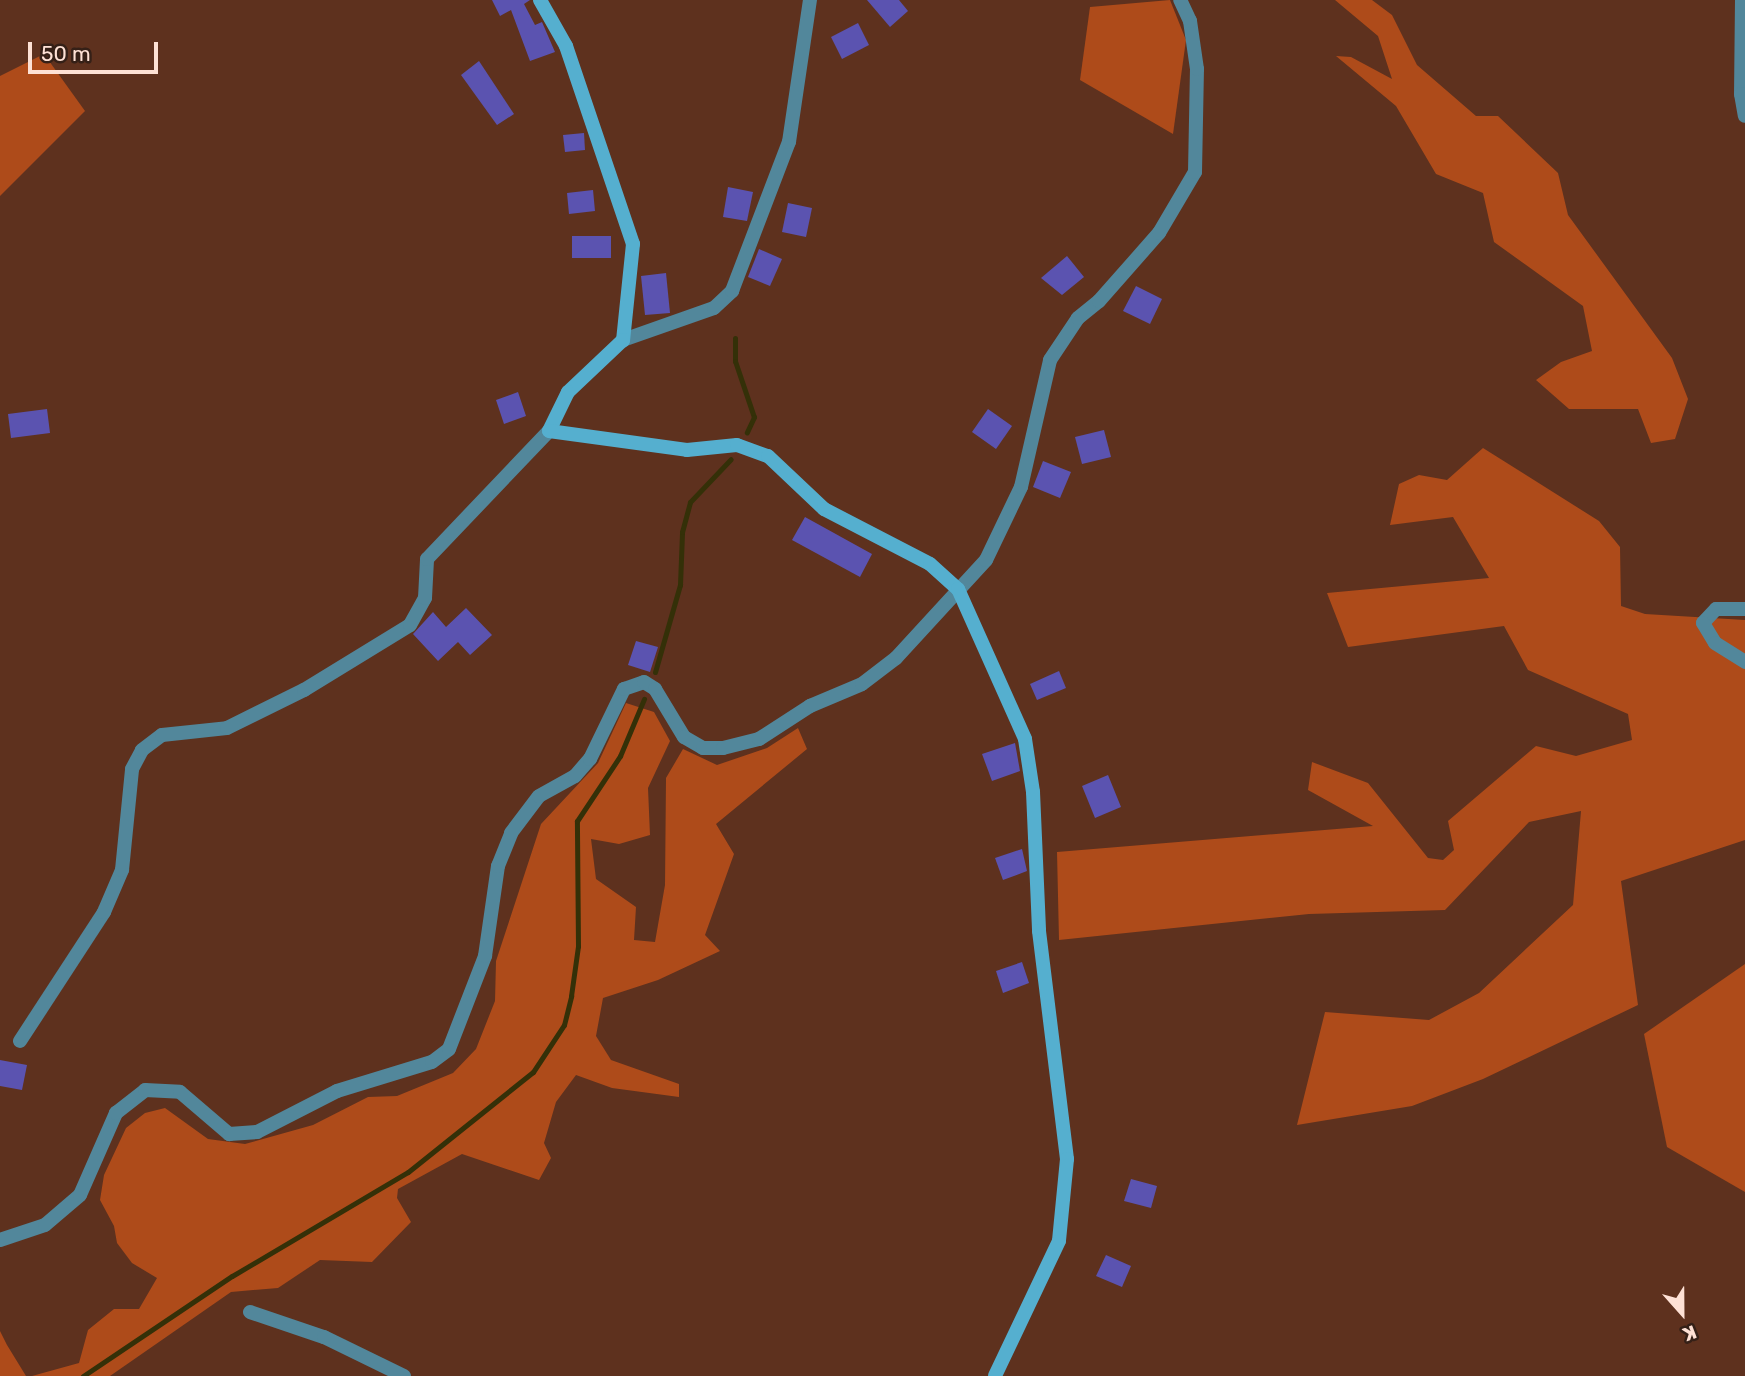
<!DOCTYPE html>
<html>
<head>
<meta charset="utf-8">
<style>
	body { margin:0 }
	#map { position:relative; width:1745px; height:1376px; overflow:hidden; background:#5e311e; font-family:Rubik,sans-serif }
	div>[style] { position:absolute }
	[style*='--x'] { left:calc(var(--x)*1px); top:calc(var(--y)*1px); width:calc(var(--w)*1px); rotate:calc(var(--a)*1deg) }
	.forest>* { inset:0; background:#ae4b1a }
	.stream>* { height:5px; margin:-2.5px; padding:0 2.5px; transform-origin:2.5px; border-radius:2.5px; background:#343008 }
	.building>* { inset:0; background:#5b53b0 }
	.street>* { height:14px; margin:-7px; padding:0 7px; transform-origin:7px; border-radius:7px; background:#52879b }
	.secondary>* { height:14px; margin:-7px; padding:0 7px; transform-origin:7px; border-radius:7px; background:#55afcf }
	span { translate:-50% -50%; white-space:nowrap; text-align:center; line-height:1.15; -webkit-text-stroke:5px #352017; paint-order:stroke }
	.north { position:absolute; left:1647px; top:1278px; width:70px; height:70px; -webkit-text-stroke:5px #352017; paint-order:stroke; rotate:159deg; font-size:19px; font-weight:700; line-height:28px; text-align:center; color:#fee1d5 }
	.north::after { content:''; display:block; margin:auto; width:24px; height:32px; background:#fee1d5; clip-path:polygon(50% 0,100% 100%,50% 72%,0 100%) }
	.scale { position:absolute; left:28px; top:42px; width:130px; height:32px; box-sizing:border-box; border:4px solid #fee1d5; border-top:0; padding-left:9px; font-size:21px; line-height:24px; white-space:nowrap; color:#fee1d5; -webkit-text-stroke:5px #352017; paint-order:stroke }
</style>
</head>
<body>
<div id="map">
	<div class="forest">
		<i style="clip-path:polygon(1170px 0,1186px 40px,1173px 134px,1080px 80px,1090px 7px)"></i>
		<i style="clip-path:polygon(1335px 0,1372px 0,1392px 15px,1417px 65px,1476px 116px,1498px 116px,1558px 173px,1568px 215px,1672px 358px,1688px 399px,1675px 439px,1651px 443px,1638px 409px,1569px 409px,1536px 380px,1561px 362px,1592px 351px,1583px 306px,1494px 242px,1483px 193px,1436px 174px,1396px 106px,1336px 56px,1351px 57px,1392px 79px,1378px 36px)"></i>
		<i style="clip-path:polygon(44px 54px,85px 111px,0 196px,0 76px)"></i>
		<i style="clip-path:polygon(1483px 448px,1599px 521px,1620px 547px,1621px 606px,1645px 614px,1745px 620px,1745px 840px,1621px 881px,1638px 1005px,1483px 1079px,1412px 1106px,1297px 1125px,1325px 1012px,1429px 1020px,1479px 993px,1573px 905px,1581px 811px,1529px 822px,1445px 910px,1309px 914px,1059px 940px,1057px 852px,1373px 826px,1308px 790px,1312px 762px,1368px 783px,1428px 858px,1443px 860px,1454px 850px,1448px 821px,1536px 746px,1576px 756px,1632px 740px,1628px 714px,1528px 670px,1504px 626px,1348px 647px,1327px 593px,1489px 578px,1453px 517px,1390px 525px,1399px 484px,1419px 475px,1447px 480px)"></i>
		<i style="clip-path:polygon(626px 703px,654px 712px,670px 741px,648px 788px,650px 835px,619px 844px,591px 839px,596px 879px,636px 907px,634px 940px,655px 942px,665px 885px,666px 778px,683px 749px,717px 765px,767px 748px,798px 728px,807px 749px,716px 824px,734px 854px,705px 935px,720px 951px,658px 980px,603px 998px,596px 1036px,611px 1060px,679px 1084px,679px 1097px,612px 1088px,576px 1075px,556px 1102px,544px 1143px,551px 1158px,539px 1180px,462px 1154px,398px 1189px,397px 1198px,411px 1222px,372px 1262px,320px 1260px,278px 1288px,231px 1292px,110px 1376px,32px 1376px,79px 1363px,88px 1330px,114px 1309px,139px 1309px,157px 1278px,132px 1263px,117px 1243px,114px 1226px,100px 1200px,104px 1175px,126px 1128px,145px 1113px,165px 1108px,208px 1139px,245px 1144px,313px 1125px,368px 1097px,397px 1096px,453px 1073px,476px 1049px,495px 1001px,496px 961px,541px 824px,598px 763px)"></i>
		<i style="clip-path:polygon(1745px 964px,1745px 1192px,1667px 1147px,1644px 1034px)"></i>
		<i style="clip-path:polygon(0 1331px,7px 1345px,26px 1376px,0 1376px)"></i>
	</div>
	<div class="stream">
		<i style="--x:735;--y:338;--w:23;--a:90"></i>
		<i style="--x:735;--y:361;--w:59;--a:71.3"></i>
		<i style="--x:754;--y:417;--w:17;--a:115"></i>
		<i style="--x:655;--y:672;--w:91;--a:-74"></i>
		<i style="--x:680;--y:585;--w:53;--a:-87.8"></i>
		<i style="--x:682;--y:532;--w:31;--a:-75"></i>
		<i style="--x:690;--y:502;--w:59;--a:-46.4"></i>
		<i style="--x:83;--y:1376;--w:179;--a:-33.9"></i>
		<i style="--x:232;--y:1276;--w:204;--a:-30.6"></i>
		<i style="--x:408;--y:1172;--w:160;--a:-38.7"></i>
		<i style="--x:533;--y:1072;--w:56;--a:-56.6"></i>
		<i style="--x:564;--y:1025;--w:30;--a:-76"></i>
		<i style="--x:571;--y:996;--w:50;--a:-82"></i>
		<i style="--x:578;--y:946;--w:125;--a:-90.5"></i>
		<i style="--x:577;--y:821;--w:78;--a:-56.5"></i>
		<i style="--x:620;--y:756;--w:62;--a:-67.2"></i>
	</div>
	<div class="building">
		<i style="clip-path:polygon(492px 0,530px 0,524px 4px,535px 25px,542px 22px,555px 52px,530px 61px,511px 10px,500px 16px)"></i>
		<i style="clip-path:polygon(867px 0,899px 0,908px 11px,890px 27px)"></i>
		<i style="clip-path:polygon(858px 23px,869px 45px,842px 59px,831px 37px)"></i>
		<i style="clip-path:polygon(479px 61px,514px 114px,497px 125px,461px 75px)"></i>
		<i style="clip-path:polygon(584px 133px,585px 150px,565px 152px,563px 135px)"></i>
		<i style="clip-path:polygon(728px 187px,753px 192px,747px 221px,723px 217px)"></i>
		<i style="clip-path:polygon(593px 190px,595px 211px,569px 214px,567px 193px)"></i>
		<i style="clip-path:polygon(788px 203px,812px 208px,806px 237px,782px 232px)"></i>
		<i style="clip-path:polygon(572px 236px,611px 236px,611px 258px,572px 258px)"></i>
		<i style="clip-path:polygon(759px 249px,782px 259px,770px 286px,748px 277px)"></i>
		<i style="clip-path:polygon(1067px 256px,1084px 277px,1062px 295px,1041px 278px)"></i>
		<i style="clip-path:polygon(666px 273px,670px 313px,645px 315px,641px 276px)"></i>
		<i style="clip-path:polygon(1136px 286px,1162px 299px,1150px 324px,1123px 311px)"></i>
		<i style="clip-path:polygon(518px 392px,526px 416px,504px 424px,496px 400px)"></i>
		<i style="clip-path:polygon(47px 409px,50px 433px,11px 438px,8px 414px)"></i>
		<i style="clip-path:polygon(988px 409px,1012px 426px,996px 449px,972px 432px)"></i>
		<i style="clip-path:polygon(1104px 430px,1111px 457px,1082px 464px,1075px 437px)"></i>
		<i style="clip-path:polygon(1043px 461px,1071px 472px,1060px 498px,1033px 487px)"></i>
		<i style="clip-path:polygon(805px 517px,872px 554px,860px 577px,792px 540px)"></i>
		<i style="clip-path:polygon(466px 608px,492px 635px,470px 655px,458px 642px,438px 661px,413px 634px,433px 612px,446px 627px)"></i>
		<i style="clip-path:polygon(636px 641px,658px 647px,650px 672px,628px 665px)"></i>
		<i style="clip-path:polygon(1059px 671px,1066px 688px,1037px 700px,1030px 684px)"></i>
		<i style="clip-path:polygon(1015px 743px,1020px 771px,992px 781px,982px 754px)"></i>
		<i style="clip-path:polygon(1108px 775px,1121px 807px,1095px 818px,1082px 786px)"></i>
		<i style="clip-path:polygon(1022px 849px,1027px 871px,1003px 880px,995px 858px)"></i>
		<i style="clip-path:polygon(1022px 962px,1029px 983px,1003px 993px,996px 971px)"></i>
		<i style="clip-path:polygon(0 1060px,27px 1065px,22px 1090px,0 1086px)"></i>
		<i style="clip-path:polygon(1131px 1179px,1157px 1186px,1151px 1208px,1124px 1201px)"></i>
		<i style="clip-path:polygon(1106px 1255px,1131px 1266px,1122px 1287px,1096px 1276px)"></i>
	</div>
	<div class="street">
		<i style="--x:1742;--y:0;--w:94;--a:90.6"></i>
		<i style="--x:1741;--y:94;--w:22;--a:80"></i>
		<i style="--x:623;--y:340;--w:96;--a:-19.4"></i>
		<i style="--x:714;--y:308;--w:25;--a:-43"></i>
		<i style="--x:732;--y:291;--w:160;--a:-69.1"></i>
		<i style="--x:789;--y:142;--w:144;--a:-81.6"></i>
		<i style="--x:1745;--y:609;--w:29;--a:180"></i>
		<i style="--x:1716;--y:609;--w:19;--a:133"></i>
		<i style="--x:1703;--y:623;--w:23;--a:59"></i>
		<i style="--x:1715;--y:643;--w:36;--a:32"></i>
		<i style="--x:20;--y:1041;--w:154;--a:-56.9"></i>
		<i style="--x:104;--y:912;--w:46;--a:-66.8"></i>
		<i style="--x:122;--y:870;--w:101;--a:-84.3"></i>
		<i style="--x:132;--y:769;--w:21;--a:-62"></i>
		<i style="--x:142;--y:750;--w:25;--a:-37"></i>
		<i style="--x:162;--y:735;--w:65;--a:-6.1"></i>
		<i style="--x:227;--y:728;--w:86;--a:-26.3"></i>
		<i style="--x:304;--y:690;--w:124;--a:-31.5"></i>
		<i style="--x:410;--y:625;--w:31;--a:-61"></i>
		<i style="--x:425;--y:598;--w:39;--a:-87"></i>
		<i style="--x:427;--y:559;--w:177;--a:-46.4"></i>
		<i style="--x:0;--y:1240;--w:47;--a:-18.4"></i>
		<i style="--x:45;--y:1225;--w:46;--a:-40.6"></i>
		<i style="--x:80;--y:1195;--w:90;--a:-66.3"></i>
		<i style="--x:116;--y:1113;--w:37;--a:-38"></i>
		<i style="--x:145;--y:1090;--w:35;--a:3"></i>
		<i style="--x:180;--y:1092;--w:65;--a:40.6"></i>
		<i style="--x:229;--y:1134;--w:28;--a:-4"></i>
		<i style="--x:257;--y:1132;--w:90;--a:-27.1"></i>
		<i style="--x:337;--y:1091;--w:99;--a:-17"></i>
		<i style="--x:432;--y:1062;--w:21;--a:-37"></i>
		<i style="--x:449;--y:1049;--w:100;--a:-68.8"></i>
		<i style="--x:485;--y:956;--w:91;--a:-81.8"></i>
		<i style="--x:498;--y:866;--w:35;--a:-68"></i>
		<i style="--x:511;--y:833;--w:46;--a:-52.9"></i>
		<i style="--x:539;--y:796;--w:41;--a:-29.1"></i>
		<i style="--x:575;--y:776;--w:23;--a:-49"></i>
		<i style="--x:590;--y:759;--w:78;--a:-64.1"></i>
		<i style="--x:624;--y:689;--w:21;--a:-19"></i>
		<i style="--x:644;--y:682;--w:13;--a:32"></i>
		<i style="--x:655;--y:689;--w:56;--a:58.9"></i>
		<i style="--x:684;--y:737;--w:22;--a:30"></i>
		<i style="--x:703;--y:748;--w:20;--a:0"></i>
		<i style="--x:723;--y:748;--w:37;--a:-14"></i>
		<i style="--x:759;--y:739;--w:61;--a:-32.9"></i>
		<i style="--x:810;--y:706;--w:56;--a:-22.9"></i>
		<i style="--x:862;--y:684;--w:43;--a:-37.4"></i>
		<i style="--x:896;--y:658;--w:133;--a:-47.4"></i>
		<i style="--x:986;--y:560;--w:81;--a:-64.4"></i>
		<i style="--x:1021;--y:487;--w:130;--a:-77.1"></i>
		<i style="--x:1050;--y:360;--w:50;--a:-56.3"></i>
		<i style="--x:1078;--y:318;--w:27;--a:-39"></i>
		<i style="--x:1099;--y:301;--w:91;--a:-48.6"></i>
		<i style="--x:1159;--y:233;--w:71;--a:-59.5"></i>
		<i style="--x:1195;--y:172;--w:103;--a:-88.9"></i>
		<i style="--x:1197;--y:69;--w:49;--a:-98.3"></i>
		<i style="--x:1190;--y:21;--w:23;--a:-115"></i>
		<i style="--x:250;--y:1312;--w:78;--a:18.7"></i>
		<i style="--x:324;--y:1337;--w:89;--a:26"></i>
	</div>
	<div class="secondary">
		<i style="--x:540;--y:0;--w:53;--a:60.5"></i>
		<i style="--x:566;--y:46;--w:209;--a:71.3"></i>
		<i style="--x:633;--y:244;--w:97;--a:95.9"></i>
		<i style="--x:623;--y:340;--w:76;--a:136.6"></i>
		<i style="--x:568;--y:392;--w:43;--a:116"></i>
		<i style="--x:549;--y:431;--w:139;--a:7.8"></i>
		<i style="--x:687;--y:450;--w:50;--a:-5.7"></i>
		<i style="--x:737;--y:445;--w:33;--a:20"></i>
		<i style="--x:768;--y:456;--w:77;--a:43.4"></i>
		<i style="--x:824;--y:509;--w:119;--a:27.4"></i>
		<i style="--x:930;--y:564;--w:38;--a:42"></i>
		<i style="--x:958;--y:589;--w:164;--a:65.9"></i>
		<i style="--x:1025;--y:739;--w:54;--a:81.4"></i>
		<i style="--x:1033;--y:792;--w:139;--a:87.5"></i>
		<i style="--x:1039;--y:931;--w:230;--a:83"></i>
		<i style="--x:1067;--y:1159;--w:82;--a:95.6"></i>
		<i style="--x:1059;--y:1241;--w:149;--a:115.4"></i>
	</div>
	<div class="north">K</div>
	<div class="scale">50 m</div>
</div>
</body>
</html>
